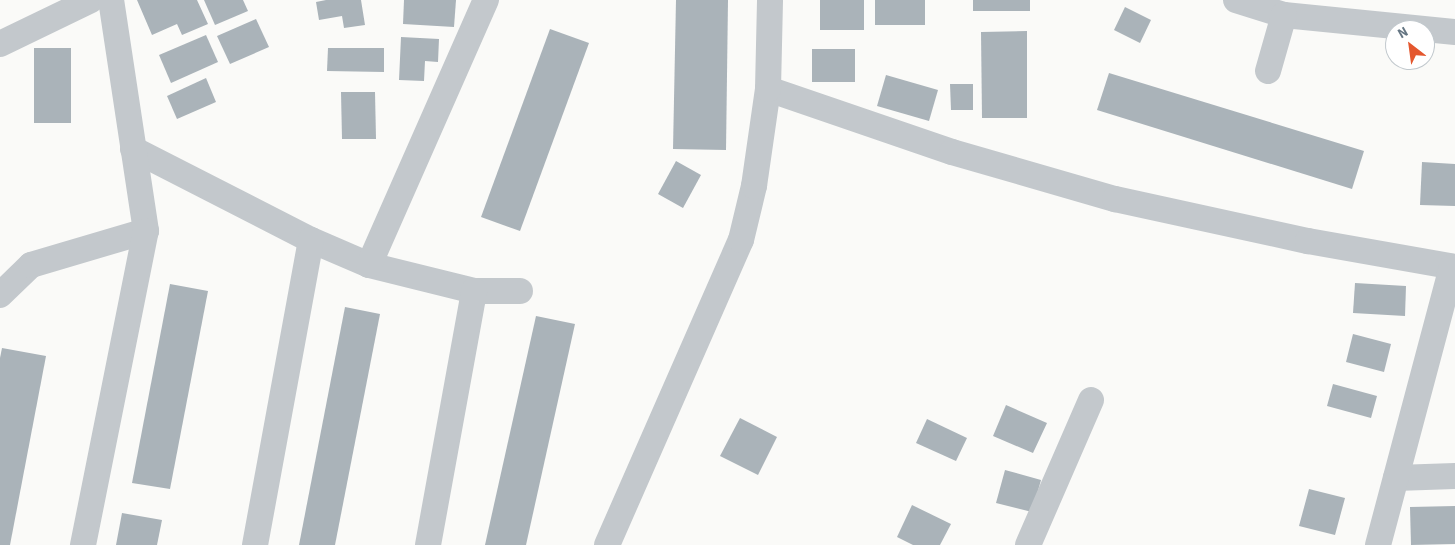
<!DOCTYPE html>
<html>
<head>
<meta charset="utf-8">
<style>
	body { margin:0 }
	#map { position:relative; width:1455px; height:545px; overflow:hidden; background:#fafaf8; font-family:"Source Sans 3",sans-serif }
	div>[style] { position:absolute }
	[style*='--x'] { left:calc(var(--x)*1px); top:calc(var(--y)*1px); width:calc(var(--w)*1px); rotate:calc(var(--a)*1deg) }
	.building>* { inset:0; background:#aab3b9 }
	.minor>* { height:26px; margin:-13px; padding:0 13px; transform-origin:13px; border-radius:13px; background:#c3c8cc }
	span { translate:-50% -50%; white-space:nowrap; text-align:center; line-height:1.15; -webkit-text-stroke:5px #fff; paint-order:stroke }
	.north { position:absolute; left:1385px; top:20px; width:50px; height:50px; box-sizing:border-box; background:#fff; border:1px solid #c1c8cd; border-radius:50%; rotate:330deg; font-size:14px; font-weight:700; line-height:20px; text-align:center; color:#657683 }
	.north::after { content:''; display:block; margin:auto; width:18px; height:22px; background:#e4572e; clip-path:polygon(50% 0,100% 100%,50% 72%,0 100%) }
</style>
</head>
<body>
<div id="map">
	<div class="building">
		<i style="clip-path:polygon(137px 0,197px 0,208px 24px,182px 35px,177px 24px,152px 35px)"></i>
		<i style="clip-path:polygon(204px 0,243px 0,248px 11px,215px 25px)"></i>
		<i style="clip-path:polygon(326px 0,361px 0,365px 25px,344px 28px,342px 16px,319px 20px,316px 2px)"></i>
		<i style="clip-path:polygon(404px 0,456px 0,454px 27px,403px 24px)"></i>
		<i style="clip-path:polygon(676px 0,728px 0,726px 150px,673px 149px)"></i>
		<i style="clip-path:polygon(820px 0,864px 0,864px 30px,820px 30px)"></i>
		<i style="clip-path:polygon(875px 0,925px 0,925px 25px,875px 25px)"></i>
		<i style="clip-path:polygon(973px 0,1030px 0,1030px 11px,973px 11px)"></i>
		<i style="clip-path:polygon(1125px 7px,1151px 20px,1140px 43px,1114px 30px)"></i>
		<i style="clip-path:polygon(256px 19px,269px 47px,230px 64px,217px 36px)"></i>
		<i style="clip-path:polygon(550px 29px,589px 43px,520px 231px,481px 217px)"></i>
		<i style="clip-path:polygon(1027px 31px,1027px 118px,982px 118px,981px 32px)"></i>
		<i style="clip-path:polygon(206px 35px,218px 62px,171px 83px,159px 55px)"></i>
		<i style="clip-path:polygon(401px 37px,439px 39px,438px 62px,425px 61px,424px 81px,399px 80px)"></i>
		<i style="clip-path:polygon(34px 48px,71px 48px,71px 123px,34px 123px)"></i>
		<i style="clip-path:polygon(328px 48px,384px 48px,384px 72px,327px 71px)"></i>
		<i style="clip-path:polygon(812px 49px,855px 49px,855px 82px,812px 82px)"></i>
		<i style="clip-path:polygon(1109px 73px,1364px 151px,1352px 189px,1097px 110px)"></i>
		<i style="clip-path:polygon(886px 75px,938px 90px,929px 121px,877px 106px)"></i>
		<i style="clip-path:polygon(206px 78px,216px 102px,177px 119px,167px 96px)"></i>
		<i style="clip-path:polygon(950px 84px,973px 84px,973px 110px,951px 110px)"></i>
		<i style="clip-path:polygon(341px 92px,375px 92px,376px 139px,342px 139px)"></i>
		<i style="clip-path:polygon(676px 161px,701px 175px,683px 208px,658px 194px)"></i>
		<i style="clip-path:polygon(1422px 162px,1455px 164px,1455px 206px,1420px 205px)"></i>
		<i style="clip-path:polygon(1355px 283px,1406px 286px,1405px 316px,1353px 313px)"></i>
		<i style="clip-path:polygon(170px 284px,208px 291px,170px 489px,132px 483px)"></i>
		<i style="clip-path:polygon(345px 307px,380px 314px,335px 545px,299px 545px)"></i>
		<i style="clip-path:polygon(536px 316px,575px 324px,526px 545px,485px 545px)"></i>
		<i style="clip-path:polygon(1353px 334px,1391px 344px,1384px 372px,1346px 362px)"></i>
		<i style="clip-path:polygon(2px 348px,46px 356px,10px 545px,0 545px,0 358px)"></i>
		<i style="clip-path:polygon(1333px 384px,1377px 396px,1371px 418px,1327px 406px)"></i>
		<i style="clip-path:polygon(1006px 405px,1047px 423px,1033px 453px,993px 436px)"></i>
		<i style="clip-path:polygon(740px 418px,777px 437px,758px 475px,720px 456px)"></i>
		<i style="clip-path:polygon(927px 419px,967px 438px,956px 461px,916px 443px)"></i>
		<i style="clip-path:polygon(1005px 470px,1041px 480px,1032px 512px,996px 503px)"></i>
		<i style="clip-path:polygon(1309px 489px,1345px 498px,1335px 535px,1299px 526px)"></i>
		<i style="clip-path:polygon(912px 505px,951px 524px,940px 545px,913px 545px,897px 537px)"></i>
		<i style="clip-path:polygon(1455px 506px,1455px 544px,1411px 545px,1410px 507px)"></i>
		<i style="clip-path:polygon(122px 513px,162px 520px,157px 545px,116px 545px)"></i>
	</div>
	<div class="minor">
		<i style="--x:1236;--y:0;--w:50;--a:17.4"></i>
		<i style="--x:1284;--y:15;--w:172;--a:5.7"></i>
		<i style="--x:0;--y:44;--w:101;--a:-25.8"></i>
		<i style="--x:1268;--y:71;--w:58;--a:-74.1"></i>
		<i style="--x:768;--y:89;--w:194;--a:18.9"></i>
		<i style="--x:952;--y:152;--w:170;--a:16.1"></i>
		<i style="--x:1115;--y:199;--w:198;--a:12.3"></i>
		<i style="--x:1308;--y:241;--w:149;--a:10"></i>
		<i style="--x:133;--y:149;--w:200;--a:27.1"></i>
		<i style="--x:311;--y:240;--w:63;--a:23.3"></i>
		<i style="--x:369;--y:265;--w:108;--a:13.9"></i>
		<i style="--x:474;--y:291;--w:46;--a:0"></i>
		<i style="--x:369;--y:265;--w:290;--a:-66.2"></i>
		<i style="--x:0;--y:295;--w:43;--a:-44.1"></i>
		<i style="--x:31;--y:265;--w:120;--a:-16.5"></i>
		<i style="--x:146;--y:231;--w:234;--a:-98.6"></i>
		<i style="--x:1396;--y:478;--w:59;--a:-1.9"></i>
		<i style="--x:83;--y:545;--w:320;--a:-78.7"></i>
		<i style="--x:255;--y:545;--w:310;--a:-79.6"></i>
		<i style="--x:428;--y:545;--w:258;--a:-79.7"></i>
		<i style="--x:607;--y:545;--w:333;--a:-66.3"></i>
		<i style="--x:741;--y:240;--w:56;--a:-76.5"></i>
		<i style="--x:754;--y:186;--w:98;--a:-81.8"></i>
		<i style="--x:768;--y:89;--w:89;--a:-88.7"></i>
		<i style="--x:1028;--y:545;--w:158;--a:-66.5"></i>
		<i style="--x:1378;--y:545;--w:288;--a:-75.1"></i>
	</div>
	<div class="north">N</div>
</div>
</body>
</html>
